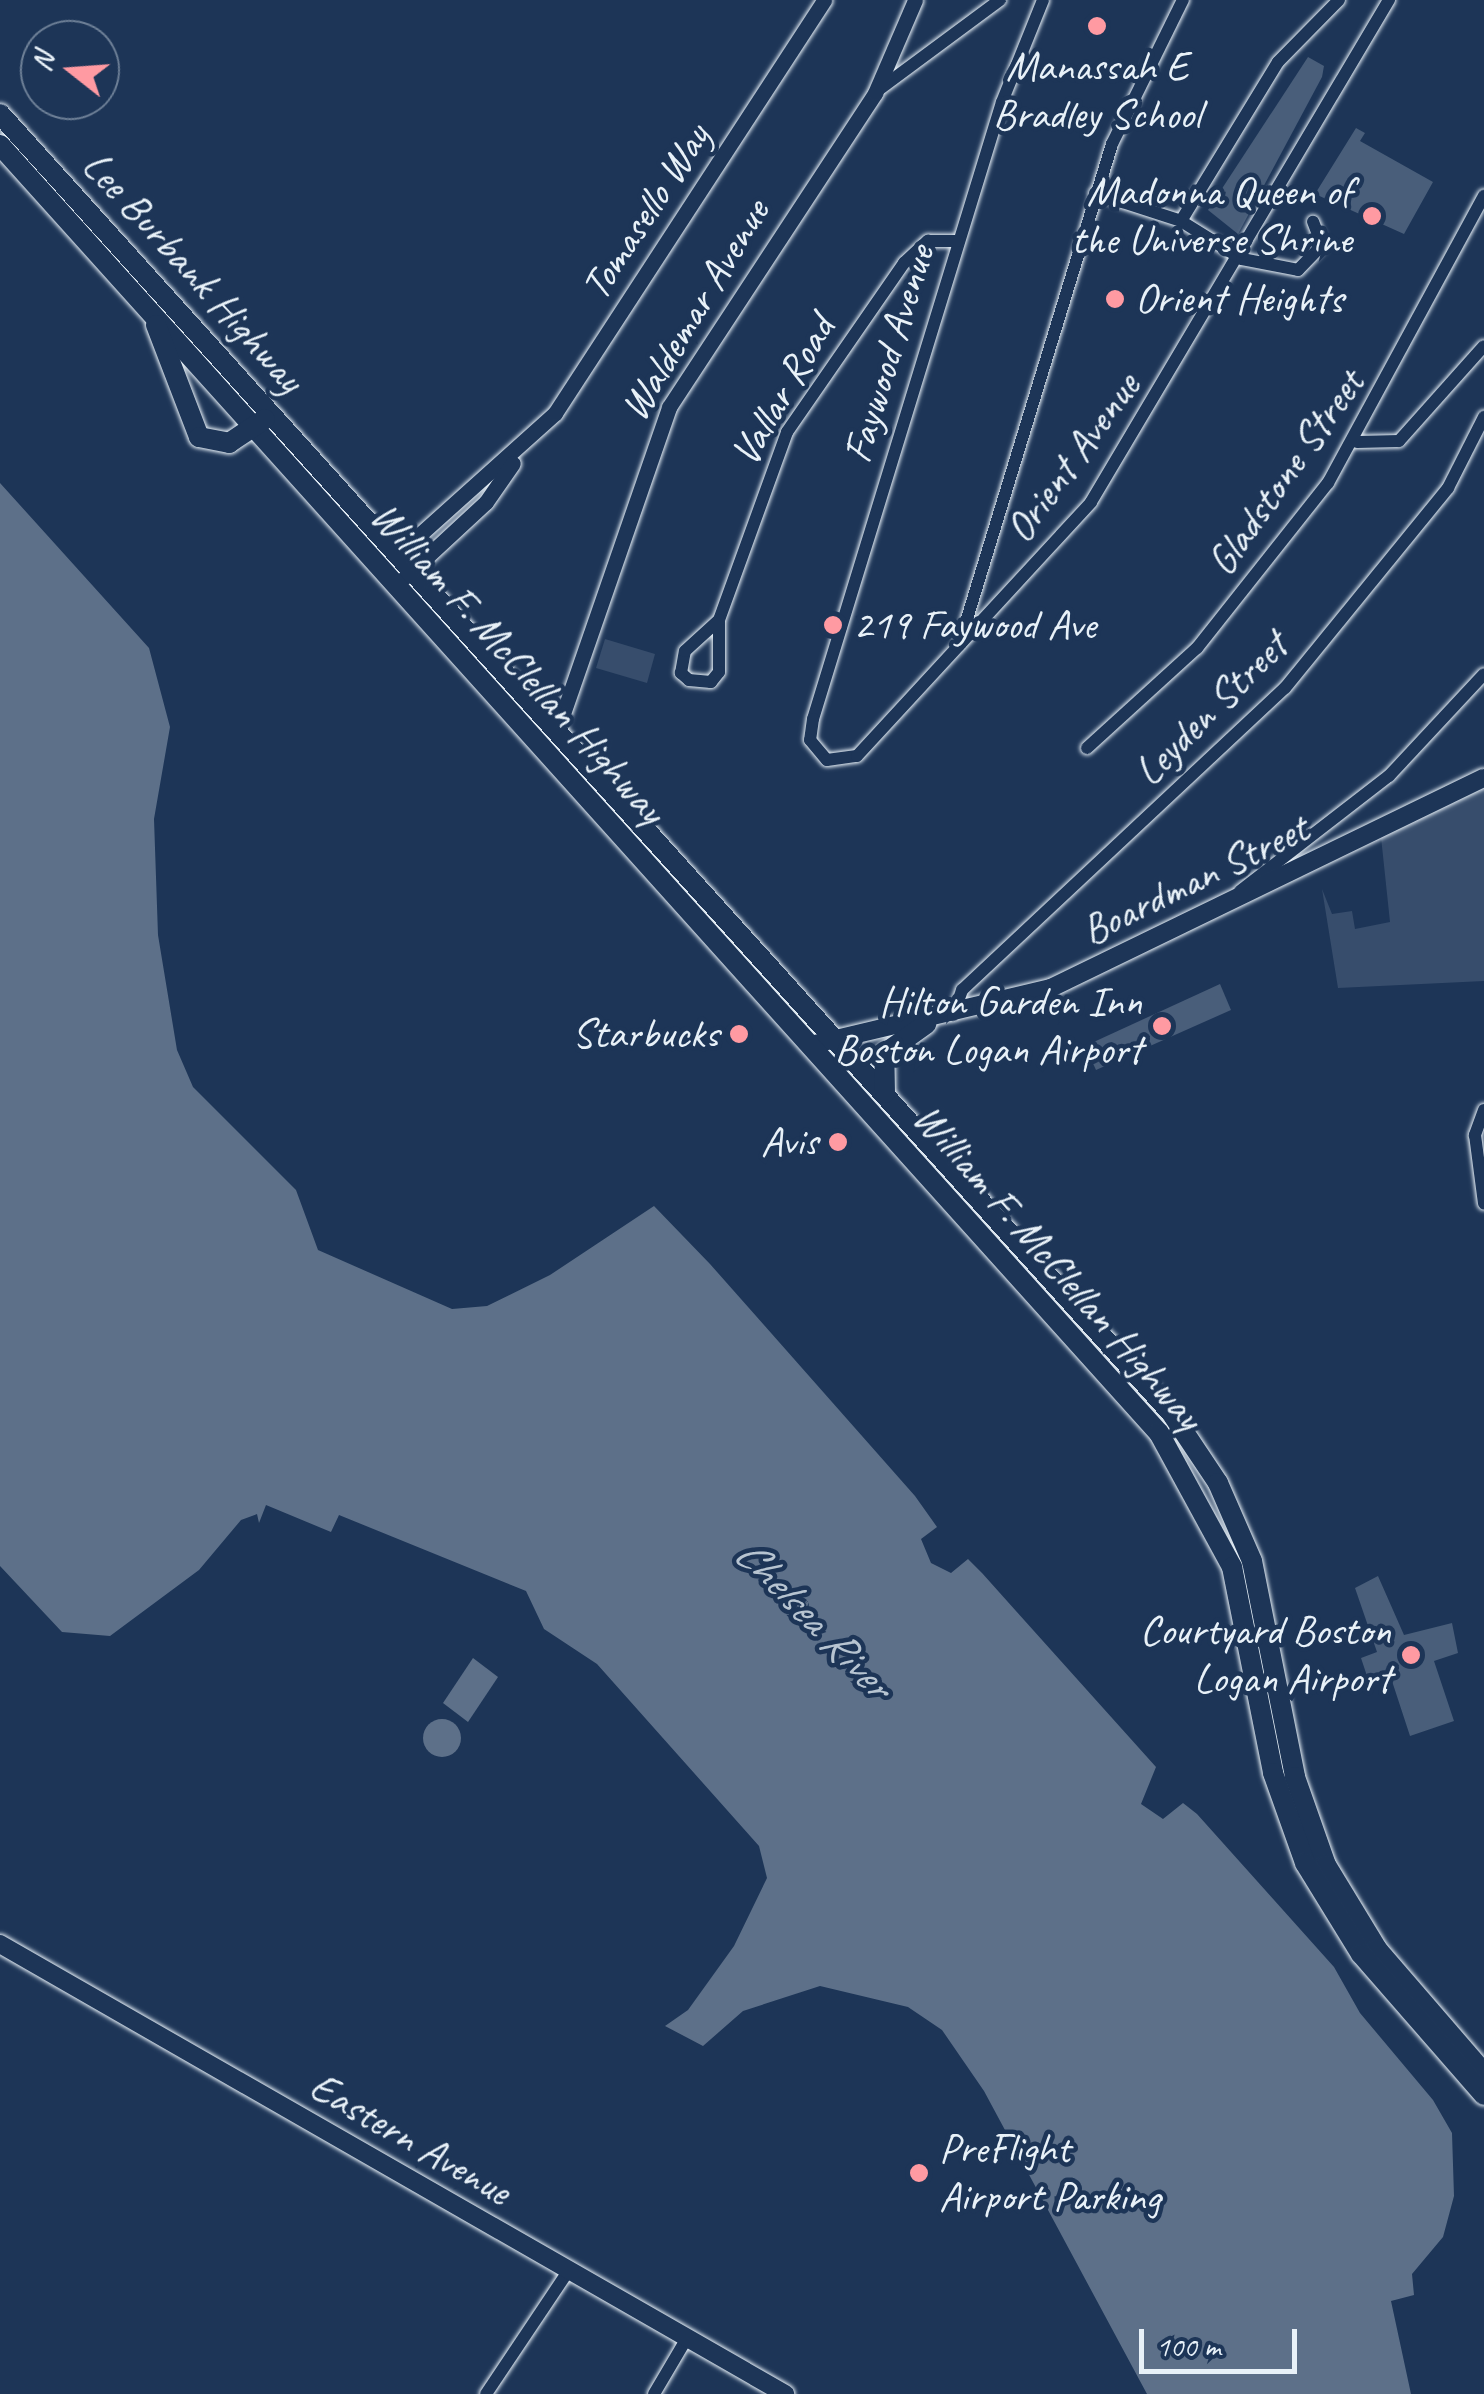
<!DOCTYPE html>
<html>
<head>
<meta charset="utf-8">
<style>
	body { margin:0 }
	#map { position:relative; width:1484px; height:2394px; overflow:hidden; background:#1d3557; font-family:Caveat,sans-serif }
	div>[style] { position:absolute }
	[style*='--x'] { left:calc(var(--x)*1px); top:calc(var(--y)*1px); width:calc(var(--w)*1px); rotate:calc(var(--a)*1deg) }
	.green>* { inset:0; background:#374d6c }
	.water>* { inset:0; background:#5d7089 }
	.round { border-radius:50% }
	.building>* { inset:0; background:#495e7a }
	.roads { filter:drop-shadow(0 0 2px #e8f1f8) drop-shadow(0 0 2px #e8f1f8) }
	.minor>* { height:12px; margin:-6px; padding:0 6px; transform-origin:6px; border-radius:6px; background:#1d3557 }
	.tertiary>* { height:15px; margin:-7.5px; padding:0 7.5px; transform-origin:7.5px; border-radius:7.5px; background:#1d3557 }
	.secondary>* { height:18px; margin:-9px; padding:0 9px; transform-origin:9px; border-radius:9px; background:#1d3557 }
	.trunk>* { height:20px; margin:-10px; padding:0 10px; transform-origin:10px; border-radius:10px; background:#1d3557 }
	.dots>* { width:28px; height:28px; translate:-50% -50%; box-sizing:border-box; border:5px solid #1d3557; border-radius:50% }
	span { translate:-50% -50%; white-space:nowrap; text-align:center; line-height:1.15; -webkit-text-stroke:9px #1d3557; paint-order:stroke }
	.poi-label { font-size:42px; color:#e8f1f8 }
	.right { translate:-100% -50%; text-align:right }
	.left { translate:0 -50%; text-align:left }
	.street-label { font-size:42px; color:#e8f1f8 }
	.water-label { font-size:45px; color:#b7c4d1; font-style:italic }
	.north { position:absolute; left:20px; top:20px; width:100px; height:100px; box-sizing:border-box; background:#1d3557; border:2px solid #6e8097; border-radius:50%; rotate:287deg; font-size:28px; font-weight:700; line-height:40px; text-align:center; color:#e8f1f8 }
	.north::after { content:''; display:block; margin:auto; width:35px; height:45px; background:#ff9aa2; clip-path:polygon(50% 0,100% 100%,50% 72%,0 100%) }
	.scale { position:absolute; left:1139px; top:2329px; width:158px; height:45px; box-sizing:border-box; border:5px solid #e8f1f8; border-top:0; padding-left:12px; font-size:30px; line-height:35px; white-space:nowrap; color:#e8f1f8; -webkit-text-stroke:8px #1d3557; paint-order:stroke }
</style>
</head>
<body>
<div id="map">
	<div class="green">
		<i style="clip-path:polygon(605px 639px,655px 654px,647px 683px,596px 668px)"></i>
		<i style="clip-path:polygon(1484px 788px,1484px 981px,1338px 988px,1322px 889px,1332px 914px,1352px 911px,1355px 929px,1390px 922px,1381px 837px)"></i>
	</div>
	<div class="water">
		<i style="clip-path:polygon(0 483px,149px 648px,170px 727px,154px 819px,158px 935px,177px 1050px,193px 1087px,296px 1190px,318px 1250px,452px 1309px,487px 1306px,550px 1275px,654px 1206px,710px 1264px,915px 1496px,937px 1527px,921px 1539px,931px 1563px,951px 1573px,968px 1559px,982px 1573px,1156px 1767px,1141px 1804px,1163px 1819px,1183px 1803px,1197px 1814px,1334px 1967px,1360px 2013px,1433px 2100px,1452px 2133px,1454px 2196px,1443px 2237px,1412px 2274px,1414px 2295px,1391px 2301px,1411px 2394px,1147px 2394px,984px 2091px,942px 2030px,908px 2007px,820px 1986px,743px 2011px,703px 2046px,665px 2026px,688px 2010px,734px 1946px,767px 1878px,759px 1846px,597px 1664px,544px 1629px,526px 1591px,339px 1515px,331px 1532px,266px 1505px,259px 1523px,257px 1514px,241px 1520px,199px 1570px,110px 1636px,62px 1632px,0 1566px)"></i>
		<i style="clip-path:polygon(473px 1658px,498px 1677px,468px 1722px,443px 1703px)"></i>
		<i class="round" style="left:423px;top:1719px;width:38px;height:38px"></i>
	</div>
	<div class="building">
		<i style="clip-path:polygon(1308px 57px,1324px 66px,1322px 77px,1238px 234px,1208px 210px)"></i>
		<i style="clip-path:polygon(1356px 128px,1365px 133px,1360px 141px,1433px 182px,1404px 234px,1315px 194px)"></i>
		<i style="clip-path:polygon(1220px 984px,1231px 1010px,1096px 1070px,1085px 1046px)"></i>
		<i style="clip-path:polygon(1378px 1576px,1404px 1635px,1452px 1623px,1458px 1653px,1434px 1661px,1454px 1721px,1410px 1736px,1391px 1678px,1370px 1685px,1361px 1658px,1377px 1652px,1355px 1588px)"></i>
	</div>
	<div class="roads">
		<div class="minor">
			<i style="--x:1043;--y:0;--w:110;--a:111.9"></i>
			<i style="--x:1002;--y:102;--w:645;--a:107.03"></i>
			<i style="--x:813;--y:719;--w:21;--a:98"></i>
			<i style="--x:810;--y:740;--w:26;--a:50"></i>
			<i style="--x:827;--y:760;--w:30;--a:-8"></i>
			<i style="--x:857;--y:756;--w:345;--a:-47.3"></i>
			<i style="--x:1091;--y:502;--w:584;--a:-59.31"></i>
			<i style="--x:877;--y:91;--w:153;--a:-36.5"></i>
			<i style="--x:1095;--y:193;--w:90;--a:18"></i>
			<i style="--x:1181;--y:221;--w:72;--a:31.9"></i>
			<i style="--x:1242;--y:259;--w:57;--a:11.1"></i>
			<i style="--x:1298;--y:270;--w:35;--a:-46"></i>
			<i style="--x:1322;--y:245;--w:25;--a:-111"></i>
			<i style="--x:1181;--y:221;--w:186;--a:-58.6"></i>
			<i style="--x:1278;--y:62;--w:87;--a:-45.5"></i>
			<i style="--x:1357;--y:442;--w:42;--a:-1.4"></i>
			<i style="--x:1399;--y:441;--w:127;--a:-48.2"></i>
			<i style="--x:719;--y:620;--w:200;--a:-70.1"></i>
			<i style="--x:787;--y:432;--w:206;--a:-55.3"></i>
			<i style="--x:904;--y:263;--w:33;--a:-43"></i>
			<i style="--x:928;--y:241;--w:29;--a:0"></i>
			<i style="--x:719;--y:620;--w:52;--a:90"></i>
			<i style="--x:719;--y:672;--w:13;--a:129"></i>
			<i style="--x:711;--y:682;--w:22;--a:-175"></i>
			<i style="--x:689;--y:680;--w:11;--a:-139"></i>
			<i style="--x:681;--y:673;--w:22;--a:-80"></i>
			<i style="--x:685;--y:651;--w:46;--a:-42.4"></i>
			<i style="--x:959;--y:645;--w:524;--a:-73.02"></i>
			<i style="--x:1112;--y:144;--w:161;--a:-63.8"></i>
			<i style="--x:1087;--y:748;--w:149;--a:-42.3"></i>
			<i style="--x:1197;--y:648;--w:211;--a:-51.6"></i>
			<i style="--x:1328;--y:483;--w:327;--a:-61.5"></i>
			<i style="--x:1240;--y:891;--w:188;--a:-37.7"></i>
			<i style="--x:1389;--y:776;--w:139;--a:-47"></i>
			<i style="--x:953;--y:1015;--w:27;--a:-70"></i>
			<i style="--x:962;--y:990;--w:442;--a:-43.1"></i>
			<i style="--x:1285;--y:688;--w:258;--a:-50.8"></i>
			<i style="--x:1448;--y:488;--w:80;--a:-63.1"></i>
			<i style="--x:1484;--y:1110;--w:27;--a:110"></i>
			<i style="--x:1475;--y:1135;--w:69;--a:82.5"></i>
			<i style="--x:486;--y:2394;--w:149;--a:-56.2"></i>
			<i style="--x:654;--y:2394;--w:65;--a:-59.5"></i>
		</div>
		<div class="tertiary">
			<i style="--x:398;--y:554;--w:211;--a:-41.9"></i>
			<i style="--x:555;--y:413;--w:493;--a:-56.9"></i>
			<i style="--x:405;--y:577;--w:110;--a:-42.8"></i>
			<i style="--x:486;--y:502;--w:47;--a:-55.3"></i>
			<i style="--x:557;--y:731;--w:343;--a:-70.9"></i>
			<i style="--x:669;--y:407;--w:376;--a:-56.7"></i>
			<i style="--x:875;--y:93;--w:101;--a:-66.7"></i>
		</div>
		<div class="secondary">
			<i style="--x:811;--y:1045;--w:247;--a:-13.4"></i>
			<i style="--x:1051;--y:988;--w:481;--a:-25.9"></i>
			<i style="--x:0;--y:1944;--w:905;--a:29.82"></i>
		</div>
		<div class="trunk">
			<i style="--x:0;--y:114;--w:1750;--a:47.96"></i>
			<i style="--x:1172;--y:1414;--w:83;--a:56.3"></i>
			<i style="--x:1218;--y:1483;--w:85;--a:66.4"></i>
			<i style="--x:1252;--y:1561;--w:220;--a:78.7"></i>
			<i style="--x:1295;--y:1777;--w:93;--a:70.6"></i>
			<i style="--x:1326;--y:1865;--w:98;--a:58.7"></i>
			<i style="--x:1377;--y:1949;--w:164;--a:49.2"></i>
			<i style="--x:0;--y:145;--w:1733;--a:48.02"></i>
			<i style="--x:1159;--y:1433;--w:153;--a:61.4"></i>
			<i style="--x:1232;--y:1567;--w:210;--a:78.7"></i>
			<i style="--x:1273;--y:1773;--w:96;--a:70.4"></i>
			<i style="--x:1305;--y:1863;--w:107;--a:58.4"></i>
			<i style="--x:1361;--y:1954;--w:187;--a:48.9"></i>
			<i style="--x:156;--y:325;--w:120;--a:69"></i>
			<i style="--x:199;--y:437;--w:31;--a:11"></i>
			<i style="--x:229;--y:443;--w:43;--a:-33.7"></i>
			<i style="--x:885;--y:1093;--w:39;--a:-91"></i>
			<i style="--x:884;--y:1054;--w:52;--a:-35.5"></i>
		</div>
	</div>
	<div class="dots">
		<i style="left:1097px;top:26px;background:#ff9aa2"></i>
		<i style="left:1372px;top:216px;background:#ff9aa2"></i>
		<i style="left:1115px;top:299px;background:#ff9aa2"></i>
		<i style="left:833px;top:625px;background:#ff9aa2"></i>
		<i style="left:1162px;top:1026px;background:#ff9aa2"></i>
		<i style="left:739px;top:1034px;background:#ff9aa2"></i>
		<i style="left:838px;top:1142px;background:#ff9aa2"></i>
		<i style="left:1411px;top:1655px;background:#ff9aa2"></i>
		<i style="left:919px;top:2173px;background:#ff9aa2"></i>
	</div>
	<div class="poi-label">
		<span style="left:1097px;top:91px">Manassah E<br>Bradley School</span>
		<span class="right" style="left:1352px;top:216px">Madonna Queen of<br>the Universe Shrine</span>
		<span class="left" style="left:1135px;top:299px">Orient Heights</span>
		<span class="left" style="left:853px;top:625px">219 Faywood Ave</span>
		<span class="right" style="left:1142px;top:1026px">Hilton Garden Inn<br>Boston Logan Airport</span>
		<span class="right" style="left:719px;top:1034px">Starbucks</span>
		<span class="right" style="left:818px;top:1142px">Avis</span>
		<span class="right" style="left:1391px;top:1655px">Courtyard Boston<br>Logan Airport</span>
		<span class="left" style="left:939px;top:2173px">PreFlight<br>Airport Parking</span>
	</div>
	<div class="street-label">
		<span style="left:646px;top:212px;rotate:-57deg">Tomasello Way</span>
		<span style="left:193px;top:272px;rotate:48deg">Lee Burbank Highway</span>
		<span style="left:695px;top:310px;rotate:-59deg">Waldemar Avenue</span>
		<span style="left:889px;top:354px;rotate:-73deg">Faywood Avenue</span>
		<span style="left:783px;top:391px;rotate:-60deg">Vallar Road</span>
		<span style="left:1073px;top:458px;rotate:-54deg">Orient Avenue</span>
		<span style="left:1286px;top:473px;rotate:-55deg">Gladstone Street</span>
		<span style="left:518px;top:663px;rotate:48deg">William F. McClellan Highway</span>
		<span style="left:1211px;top:709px;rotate:-45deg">Leyden Street</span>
		<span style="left:1195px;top:880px;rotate:-26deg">Boardman Street</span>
		<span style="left:1058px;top:1267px;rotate:49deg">William F. McClellan Highway</span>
		<span style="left:410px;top:2139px;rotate:30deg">Eastern Avenue</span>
	</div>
	<div class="water-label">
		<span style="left:813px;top:1618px;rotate:46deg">Chelsea River</span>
	</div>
	<div class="north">N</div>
	<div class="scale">100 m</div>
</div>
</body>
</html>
